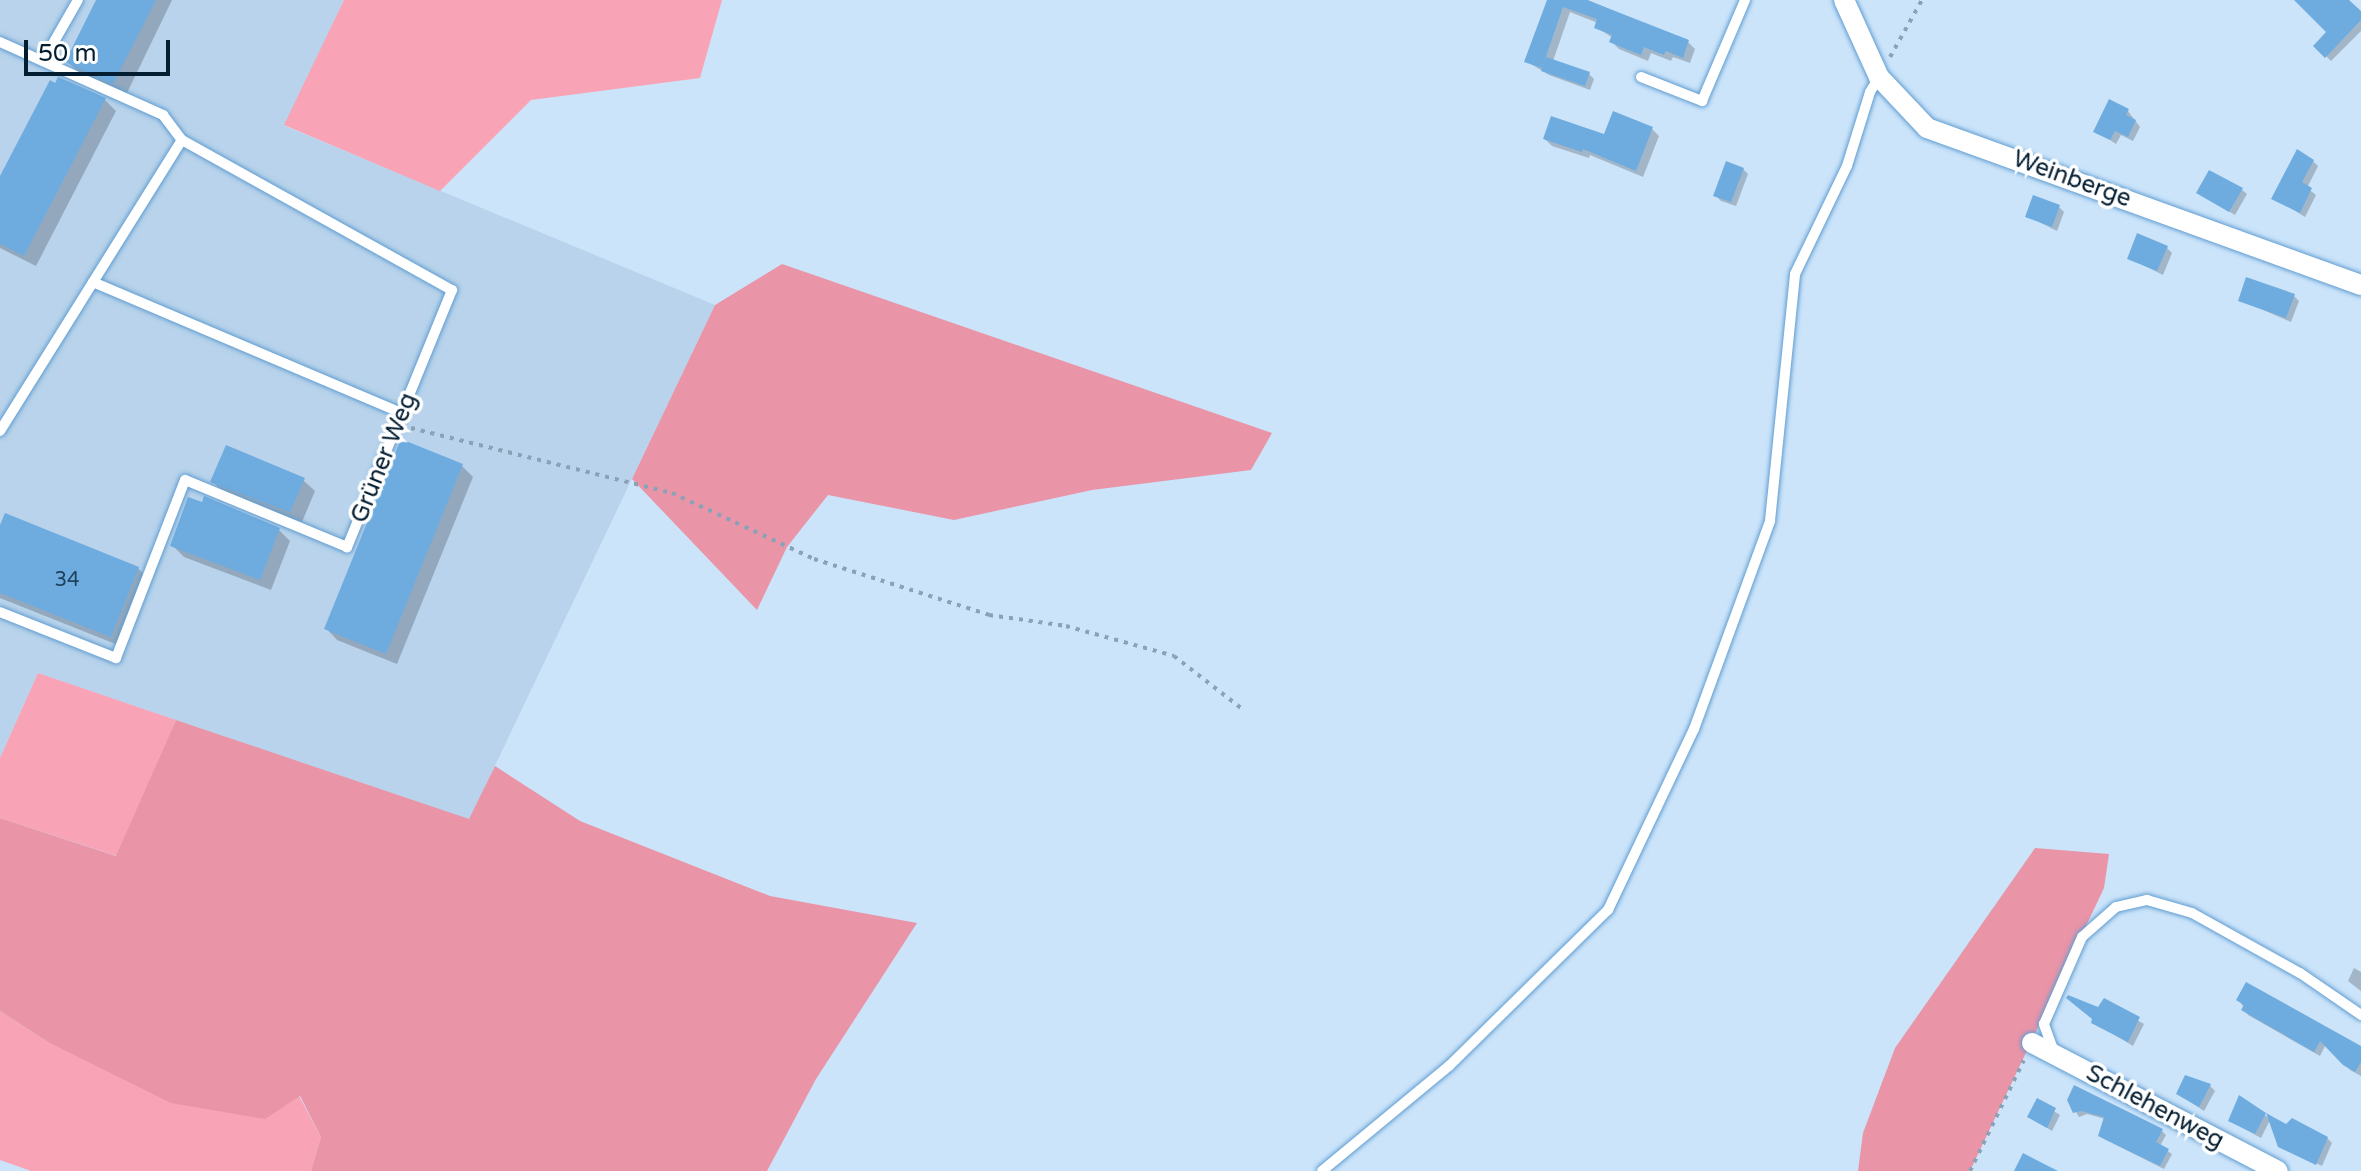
<!DOCTYPE html>
<html>
<head>
<meta charset="utf-8">
<style>
	body { margin:0 }
	#map { position:relative; width:2361px; height:1171px; overflow:hidden; background:#cbe4fa; font-family:"Varela Round",sans-serif }
	div>[style] { position:absolute }
	[style*='--x'] { left:calc(var(--x)*1px); top:calc(var(--y)*1px); width:calc(var(--w)*1px); rotate:calc(var(--a)*1deg) }
	.built>* { inset:0; background:#b8d3eb }
	.green>* { inset:0; background:#f9a3b6 }
	.forest>* { inset:0; background:#e994a7 }
	.shadow>* { inset:0; background:#0003 }
	.building>* { inset:0; background:#6eace0 }
	.path>* { height:4px; margin-top:-2px; transform-origin:0; background:repeating-linear-gradient(90deg,#89a2b7 0 4px,transparent 0 10px) }
	.roads { filter:drop-shadow(0 0 2px #609dd1) drop-shadow(0 0 2px #609dd1) }
	.lane>* { height:10px; margin:-5px; padding:0 5px; transform-origin:5px; border-radius:5px; background:#fff }
	.street>* { height:20px; margin:-10px; padding:0 10px; transform-origin:10px; border-radius:10px; background:#fff }
	span { translate:-50% -50%; white-space:nowrap; text-align:center; line-height:1.15; -webkit-text-stroke:7px #fff; paint-order:stroke }
	.number-label { font-size:20px; color:#1e415d }
	.number-label span { -webkit-text-stroke-width:0 }
	.street-label { font-size:24px; color:#031d31 }
	.scale { position:absolute; left:24px; top:40px; width:146px; height:36px; box-sizing:border-box; border:4px solid #031d31; border-top:0; padding-left:10px; font-size:24px; line-height:28px; white-space:nowrap; color:#031d31; -webkit-text-stroke:6px #fff; paint-order:stroke }
</style>
</head>
<body>
<div id="map">
	<div class="built">
		<i style="clip-path:polygon(0 0,344px 0,285px 126px,715px 305px,469px 820px,38px 673px,0 758px)"></i>
	</div>
	<div class="green">
		<i style="clip-path:polygon(344px 0,722px 0,700px 78px,531px 100px,440px 191px,284px 125px)"></i>
		<i style="clip-path:polygon(38px 673px,176px 720px,117px 856px,0 818px,0 758px)"></i>
		<i style="clip-path:polygon(0 1011px,48px 1042px,299px 1096px,321px 1137px,311px 1171px,31px 1171px,0 1160px)"></i>
	</div>
	<div class="forest">
		<i style="clip-path:polygon(782px 264px,1272px 433px,1251px 470px,1092px 490px,954px 520px,828px 495px,787px 547px,757px 610px,632px 479px,715px 305px)"></i>
		<i style="clip-path:polygon(176px 720px,469px 819px,495px 766px,580px 821px,770px 896px,917px 923px,816px 1079px,767px 1171px,311px 1171px,321px 1137px,300px 1096px,265px 1119px,171px 1103px,48px 1042px,0 1011px,0 818px,116px 856px)"></i>
		<i style="clip-path:polygon(2035px 848px,2109px 854px,2104px 888px,1970px 1171px,1858px 1171px,1863px 1133px,1895px 1048px)"></i>
	</div>
	<div class="shadow">
		<i style="clip-path:polygon(98px 0,172px 0,127px 93px,79px 73px,68px 62px)"></i>
		<i style="clip-path:polygon(1549px 0,1588px 0,1688px 42px,1695px 49px,1690px 63px,1673px 57px,1671px 61px,1651px 53px,1648px 61px,1619px 49px,1612px 42px,1613px 38px,1596px 27px,1598px 23px,1570px 12px,1553px 61px,1589px 74px,1594px 79px,1590px 90px,1549px 75px,1526px 61px)"></i>
		<i style="clip-path:polygon(2296px 0,2335px 0,2361px 14px,2361px 31px,2331px 61px,2316px 46px,2329px 32px)"></i>
		<i style="clip-path:polygon(56px 86px,105px 100px,116px 111px,36px 266px,0 248px,0 181px)"></i>
		<i style="clip-path:polygon(2128px 111px,2140px 127px,2133px 141px,2121px 135px,2116px 144px,2096px 131px)"></i>
		<i style="clip-path:polygon(1652px 129px,1659px 136px,1643px 177px,1590px 155px,1589px 158px,1552px 146px,1545px 139px,1605px 136px)"></i>
		<i style="clip-path:polygon(2313px 161px,2318px 166px,2307px 188px,2316px 195px,2305px 217px,2274px 198px)"></i>
		<i style="clip-path:polygon(1743px 169px,1748px 174px,1736px 206px,1721px 201px,1715px 195px)"></i>
		<i style="clip-path:polygon(2241px 189px,2247px 194px,2235px 215px,2198px 193px)"></i>
		<i style="clip-path:polygon(2059px 207px,2064px 212px,2057px 231px,2027px 216px)"></i>
		<i style="clip-path:polygon(2167px 248px,2172px 253px,2163px 275px,2129px 258px)"></i>
		<i style="clip-path:polygon(2294px 296px,2299px 301px,2291px 322px,2240px 300px)"></i>
		<i style="clip-path:polygon(462px 466px,473px 477px,397px 664px,337px 640px,326px 628px)"></i>
		<i style="clip-path:polygon(303px 480px,315px 491px,302px 522px,224px 493px,212px 481px)"></i>
		<i style="clip-path:polygon(278px 529px,290px 541px,271px 590px,184px 557px,172px 545px)"></i>
		<i style="clip-path:polygon(0 531px,138px 568px,149px 580px,123px 647px,0 598px)"></i>
		<i style="clip-path:polygon(2354px 968px,2361px 972px,2361px 991px,2348px 981px)"></i>
		<i style="clip-path:polygon(2239px 1000px,2361px 1048px,2361px 1076px,2350px 1070px,2326px 1044px,2320px 1056px,2248px 1015px)"></i>
		<i style="clip-path:polygon(2104px 1001px,2144px 1024px,2133px 1046px,2093px 1022px)"></i>
		<i style="clip-path:polygon(2210px 1086px,2215px 1091px,2204px 1111px,2178px 1094px)"></i>
		<i style="clip-path:polygon(2069px 1100px,2162px 1131px,2166px 1135px,2160px 1146px,2172px 1154px,2164px 1169px,2104px 1139px,2100px 1135px,2105px 1119px,2087px 1114px,2079px 1117px)"></i>
		<i style="clip-path:polygon(2037px 1101px,2060px 1115px,2052px 1131px,2029px 1117px)"></i>
		<i style="clip-path:polygon(2264px 1114px,2270px 1120px,2261px 1138px,2230px 1121px)"></i>
		<i style="clip-path:polygon(2327px 1138px,2332px 1143px,2322px 1166px,2281px 1146px)"></i>
	</div>
	<div class="building">
		<i style="clip-path:polygon(96px 0,156px 0,113px 84px,65px 62px)"></i>
		<i style="clip-path:polygon(1547px 0,1587px 0,1689px 40px,1683px 58px,1666px 51px,1664px 55px,1644px 47px,1641px 55px,1609px 42px,1612px 35px,1594px 28px,1597px 19px,1563px 7px,1542px 68px,1524px 62px)"></i>
		<i style="clip-path:polygon(2294px 0,2349px 0,2361px 11px,2361px 20px,2325px 58px,2313px 46px,2326px 32px)"></i>
		<i style="clip-path:polygon(1546px 57px,1590px 72px,1585px 86px,1541px 71px)"></i>
		<i style="clip-path:polygon(58px 77px,106px 98px,24px 256px,0 244px,0 176px,50px 80px,55px 83px)"></i>
		<i style="clip-path:polygon(2109px 99px,2129px 109px,2126px 115px,2136px 120px,2128px 137px,2115px 131px,2110px 140px,2093px 132px)"></i>
		<i style="clip-path:polygon(1613px 111px,1653px 127px,1636px 171px,1583px 149px,1582px 152px,1543px 139px,1551px 116px,1604px 134px)"></i>
		<i style="clip-path:polygon(2297px 149px,2314px 160px,2302px 182px,2312px 188px,2300px 213px,2271px 199px)"></i>
		<i style="clip-path:polygon(1726px 161px,1744px 168px,1731px 202px,1713px 196px)"></i>
		<i style="clip-path:polygon(2209px 170px,2243px 188px,2229px 212px,2196px 193px)"></i>
		<i style="clip-path:polygon(2033px 195px,2060px 205px,2052px 227px,2025px 217px)"></i>
		<i style="clip-path:polygon(2137px 233px,2168px 246px,2157px 271px,2127px 259px)"></i>
		<i style="clip-path:polygon(2246px 277px,2295px 294px,2286px 318px,2238px 301px)"></i>
		<i style="clip-path:polygon(401px 439px,463px 464px,386px 654px,324px 629px)"></i>
		<i style="clip-path:polygon(226px 445px,305px 478px,290px 512px,210px 482px)"></i>
		<i style="clip-path:polygon(204px 496px,280px 528px,260px 580px,170px 546px,188px 497px,202px 502px)"></i>
		<i style="clip-path:polygon(5px 513px,139px 567px,111px 637px,0 593px,0 525px)"></i>
		<i style="clip-path:polygon(2246px 982px,2361px 1046px,2361px 1062px,2355px 1072px,2343px 1065px,2320px 1041px,2314px 1052px,2241px 1010px,2244px 1005px,2236px 1000px)"></i>
		<i style="clip-path:polygon(2068px 995px,2098px 1007px,2104px 998px,2140px 1017px,2128px 1042px,2091px 1023px,2092px 1019px,2066px 998px)"></i>
		<i style="clip-path:polygon(2185px 1075px,2211px 1084px,2199px 1107px,2176px 1094px)"></i>
		<i style="clip-path:polygon(2074px 1085px,2163px 1129px,2156px 1142px,2169px 1149px,2160px 1166px,2098px 1136px,2104px 1117px,2081px 1111px,2073px 1113px,2067px 1100px)"></i>
		<i style="clip-path:polygon(2239px 1095px,2266px 1113px,2255px 1134px,2228px 1121px)"></i>
		<i style="clip-path:polygon(2037px 1098px,2056px 1108px,2047px 1128px,2027px 1117px)"></i>
		<i style="clip-path:polygon(2266px 1113px,2286px 1124px,2292px 1118px,2328px 1137px,2316px 1165px,2278px 1147px)"></i>
		<i style="clip-path:polygon(2023px 1153px,2058px 1171px,2014px 1171px)"></i>
	</div>
	<div class="path">
		<i style="--x:1890;--y:57;--w:65;--a:-60.7"></i>
		<i style="--x:411;--y:428;--w:269;--a:14"></i>
		<i style="--x:672;--y:493;--w:157;--a:24.9"></i>
		<i style="--x:814;--y:559;--w:184;--a:17.7"></i>
		<i style="--x:989;--y:615;--w:78;--a:8.1"></i>
		<i style="--x:1066;--y:626;--w:112;--a:15.5"></i>
		<i style="--x:1174;--y:656;--w:85;--a:37.8"></i>
		<i style="--x:1970;--y:1171;--w:123;--a:-64.1"></i>
	</div>
	<div class="roads">
		<div class="lane">
			<i style="--x:0;--y:42;--w:179;--a:24.1"></i>
			<i style="--x:163;--y:115;--w:31;--a:53"></i>
			<i style="--x:43;--y:61;--w:70;--a:-60.2"></i>
			<i style="--x:1641;--y:77;--w:66;--a:21.5"></i>
			<i style="--x:1702;--y:101;--w:110;--a:-66.9"></i>
			<i style="--x:93;--y:282;--w:336;--a:23"></i>
			<i style="--x:0;--y:431;--w:343;--a:-58"></i>
			<i style="--x:182;--y:140;--w:309;--a:29.1"></i>
			<i style="--x:452;--y:290;--w:278;--a:112.2"></i>
			<i style="--x:347;--y:547;--w:175;--a:-157.5"></i>
			<i style="--x:185;--y:480;--w:191;--a:111.2"></i>
			<i style="--x:116;--y:658;--w:125;--a:-158.4"></i>
			<i style="--x:2054;--y:1052;--w:30;--a:-110"></i>
			<i style="--x:2044;--y:1024;--w:95;--a:-66.4"></i>
			<i style="--x:2082;--y:937;--w:45;--a:-41.4"></i>
			<i style="--x:2116;--y:907;--w:32;--a:-13"></i>
			<i style="--x:2147;--y:900;--w:47;--a:16.1"></i>
			<i style="--x:2192;--y:913;--w:124;--a:29.1"></i>
			<i style="--x:2300;--y:973;--w:74;--a:34.5"></i>
			<i style="--x:1322;--y:1171;--w:165;--a:-39.6"></i>
			<i style="--x:1449;--y:1066;--w:223;--a:-44.5"></i>
			<i style="--x:1608;--y:910;--w:200;--a:-64.6"></i>
			<i style="--x:1694;--y:729;--w:221;--a:-69.9"></i>
			<i style="--x:1770;--y:521;--w:248;--a:-84.2"></i>
			<i style="--x:1795;--y:274;--w:120;--a:-64.3"></i>
			<i style="--x:1847;--y:166;--w:77;--a:-72.7"></i>
			<i style="--x:1870;--y:92;--w:17;--a:-59"></i>
		</div>
		<div class="street">
			<i style="--x:1844;--y:0;--w:85;--a:65.6"></i>
			<i style="--x:1879;--y:77;--w:70;--a:46.7"></i>
			<i style="--x:1927;--y:128;--w:462;--a:19.9"></i>
			<i style="--x:2032;--y:1043;--w:277;--a:27.5"></i>
		</div>
	</div>
	<div class="number-label">
		<span style="left:67px;top:580px">34</span>
	</div>
	<div class="street-label">
		<span style="left:2072px;top:179px;rotate:20deg">Weinberge</span>
		<span style="left:384px;top:458px;rotate:-68deg">Grüner Weg</span>
		<span style="left:2155px;top:1107px;rotate:28deg">Schlehenweg</span>
	</div>
	<div class="scale">50 m</div>
</div>
</body>
</html>
